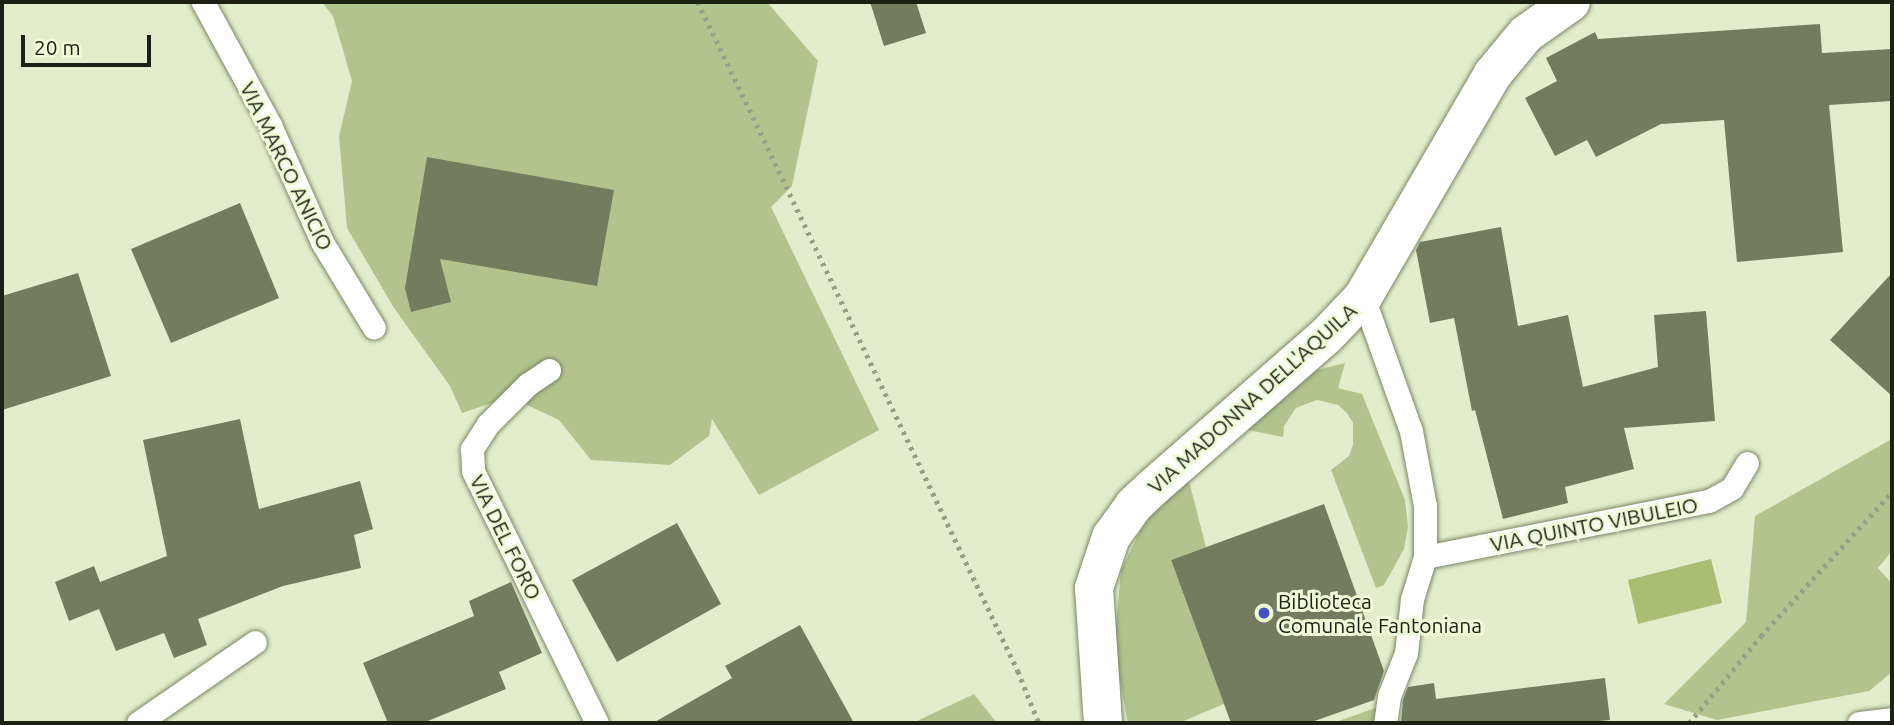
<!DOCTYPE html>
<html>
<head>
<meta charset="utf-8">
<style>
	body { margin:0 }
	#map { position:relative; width:1894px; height:725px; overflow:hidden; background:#e2eecb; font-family:Ubuntu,sans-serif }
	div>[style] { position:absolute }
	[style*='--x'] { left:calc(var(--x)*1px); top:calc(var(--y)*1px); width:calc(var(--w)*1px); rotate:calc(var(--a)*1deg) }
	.green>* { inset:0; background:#b2c48d }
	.water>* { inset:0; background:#a7be73 }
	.building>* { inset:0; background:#727d5d }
	.path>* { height:4.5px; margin-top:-2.25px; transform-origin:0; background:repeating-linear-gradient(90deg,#97a085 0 3.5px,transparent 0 8.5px) }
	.roads { filter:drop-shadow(0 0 2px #7c8666) drop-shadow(0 0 2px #7c8666) }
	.service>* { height:23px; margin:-11.5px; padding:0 11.5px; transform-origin:11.5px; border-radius:11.5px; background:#fff }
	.minor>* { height:38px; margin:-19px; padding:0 19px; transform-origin:19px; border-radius:19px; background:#fff }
	.dots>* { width:19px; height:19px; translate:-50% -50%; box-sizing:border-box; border:4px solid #effcd8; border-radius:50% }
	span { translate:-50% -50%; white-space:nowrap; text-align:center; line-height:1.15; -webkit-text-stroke:6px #effcd8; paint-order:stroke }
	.street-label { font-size:21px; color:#1d2114 }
	.poi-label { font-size:21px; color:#1d2114 }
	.left { translate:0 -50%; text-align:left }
	.frame { position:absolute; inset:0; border:4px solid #1d2114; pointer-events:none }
	.scale { position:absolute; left:21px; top:35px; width:130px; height:32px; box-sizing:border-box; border:4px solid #1d2114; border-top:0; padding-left:9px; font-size:21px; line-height:24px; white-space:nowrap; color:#1d2114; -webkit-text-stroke:5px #effcd8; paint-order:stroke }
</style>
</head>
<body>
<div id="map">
	<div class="green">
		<i style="clip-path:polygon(322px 2px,767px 2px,818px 61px,792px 186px,771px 207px,879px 430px,759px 495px,712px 419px,709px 436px,670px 465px,591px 460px,559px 420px,510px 397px,462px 413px,450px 386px,394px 308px,347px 228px,339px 136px,352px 81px,333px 16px)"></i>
		<i style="clip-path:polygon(1345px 363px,1338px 388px,1362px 394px,1405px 500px,1408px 527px,1404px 549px,1384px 585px,1376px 588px,1331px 470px,1349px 456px,1353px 445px,1353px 423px,1347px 413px,1338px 405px,1317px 400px,1296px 408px,1284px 426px,1283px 437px,1248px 430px,1313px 371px)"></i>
		<i style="clip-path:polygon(1892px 439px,1892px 551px,1878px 568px,1892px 584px,1892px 672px,1869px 691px,1717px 720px,1664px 704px,1746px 622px,1755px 516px)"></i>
		<i style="clip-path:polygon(1189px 481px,1206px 547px,1171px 560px,1224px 704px,1179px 723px,1128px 723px,1114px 650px,1121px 570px,1147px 517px)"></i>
		<i style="clip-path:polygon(974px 694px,997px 723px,914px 723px,919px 720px)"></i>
		<i style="clip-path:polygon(1378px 707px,1375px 723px,1333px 723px)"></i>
	</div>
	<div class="water">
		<i style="clip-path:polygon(1711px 559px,1722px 603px,1638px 624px,1628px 580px)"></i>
	</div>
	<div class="building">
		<i style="clip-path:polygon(870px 2px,916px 2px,926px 33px,884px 46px)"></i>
		<i style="clip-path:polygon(1820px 24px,1822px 53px,1892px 49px,1892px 101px,1829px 105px,1843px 252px,1737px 262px,1724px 120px,1661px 124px,1596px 157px,1587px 140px,1555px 156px,1525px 98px,1557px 81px,1546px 58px,1595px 32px,1598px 39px)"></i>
		<i style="clip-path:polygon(427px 157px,614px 190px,597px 286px,440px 259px,451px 302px,411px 312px,405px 288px)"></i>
		<i style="clip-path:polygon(240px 203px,279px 298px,171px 343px,131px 249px)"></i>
		<i style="clip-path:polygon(1501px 227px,1518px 326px,1568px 315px,1583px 387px,1658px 367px,1654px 315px,1706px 311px,1715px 421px,1624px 428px,1634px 469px,1565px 487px,1568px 503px,1503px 519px,1475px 410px,1472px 411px,1454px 318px,1430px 323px,1416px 250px,1420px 242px)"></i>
		<i style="clip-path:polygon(78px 273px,111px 376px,2px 410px,2px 296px)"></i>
		<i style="clip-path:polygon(1892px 273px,1892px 396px,1830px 340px)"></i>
		<i style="clip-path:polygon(240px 419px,259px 509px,360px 481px,373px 529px,354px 535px,361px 568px,283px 586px,198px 619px,207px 645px,174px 658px,164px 633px,116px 651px,99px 609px,69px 621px,55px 582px,94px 566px,100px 582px,167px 556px,143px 440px)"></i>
		<i style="clip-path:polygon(1324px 504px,1384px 671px,1374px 700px,1309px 723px,1231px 723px,1171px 560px)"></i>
		<i style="clip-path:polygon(677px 523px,721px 604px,617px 662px,572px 580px)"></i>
		<i style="clip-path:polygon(511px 582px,542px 653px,499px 672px,506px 689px,423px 723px,388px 723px,363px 663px,474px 616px,469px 601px)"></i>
		<i style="clip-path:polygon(800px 625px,854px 723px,653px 723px,732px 678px,725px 666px)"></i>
		<i style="clip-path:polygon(1605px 678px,1610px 720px,1580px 723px,1401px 723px,1403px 700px,1408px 687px,1434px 683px,1436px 699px)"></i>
	</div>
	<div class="path">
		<i style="--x:698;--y:2;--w:742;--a:64.44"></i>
		<i style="--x:1018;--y:671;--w:56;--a:68"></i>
		<i style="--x:1689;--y:723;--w:113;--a:-50.4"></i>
		<i style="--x:1761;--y:636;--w:195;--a:-47.7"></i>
	</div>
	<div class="roads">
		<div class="service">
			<i style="--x:203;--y:2;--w:140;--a:61.4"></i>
			<i style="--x:270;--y:125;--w:128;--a:66"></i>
			<i style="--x:322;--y:242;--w:100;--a:58.8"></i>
			<i style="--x:1363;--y:297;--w:142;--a:70.3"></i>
			<i style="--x:1411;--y:431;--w:76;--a:79.4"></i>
			<i style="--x:1425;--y:506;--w:51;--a:90"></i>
			<i style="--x:1425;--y:557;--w:44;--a:107.2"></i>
			<i style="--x:1412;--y:599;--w:54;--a:96.3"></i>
			<i style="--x:1406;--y:653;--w:46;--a:111.6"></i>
			<i style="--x:1389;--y:696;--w:27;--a:98"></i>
			<i style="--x:549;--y:370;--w:25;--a:146"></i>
			<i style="--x:528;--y:384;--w:57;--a:135"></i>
			<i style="--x:488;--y:424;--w:30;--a:123"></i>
			<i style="--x:472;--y:449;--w:22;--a:87"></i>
			<i style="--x:473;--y:471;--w:281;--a:63.8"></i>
			<i style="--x:1425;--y:557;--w:289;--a:-11.2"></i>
			<i style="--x:1709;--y:501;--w:26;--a:-29"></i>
			<i style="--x:1732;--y:488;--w:29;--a:-59"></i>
			<i style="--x:138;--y:723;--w:142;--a:-34.7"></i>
			<i style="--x:1859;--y:723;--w:33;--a:-7"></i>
		</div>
		<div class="minor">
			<i style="--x:1103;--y:723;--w:135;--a:-93.8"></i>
			<i style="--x:1094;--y:588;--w:54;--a:-71.6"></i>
			<i style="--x:1111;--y:537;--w:39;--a:-54"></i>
			<i style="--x:1134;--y:505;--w:23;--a:-43"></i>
			<i style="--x:1151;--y:489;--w:232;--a:-41.2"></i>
			<i style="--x:1326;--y:336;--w:54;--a:-46.5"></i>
			<i style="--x:1363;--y:297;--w:257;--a:-59.8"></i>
			<i style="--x:1492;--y:75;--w:53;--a:-50.3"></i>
			<i style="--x:1526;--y:34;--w:55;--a:-35.4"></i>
		</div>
	</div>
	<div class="dots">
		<i style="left:1264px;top:613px;background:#4451c5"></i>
	</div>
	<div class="street-label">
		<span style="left:287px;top:166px;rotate:64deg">VIA MARCO ANICIO</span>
		<span style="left:1252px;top:398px;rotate:-42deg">VIA MADONNA DELL'AQUILA</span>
		<span style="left:1594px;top:524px;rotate:-11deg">VIA QUINTO VIBULEIO</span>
		<span style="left:506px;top:537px;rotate:64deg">VIA DEL FORO</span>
	</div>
	<div class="poi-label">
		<span class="left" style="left:1278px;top:613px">Biblioteca<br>Comunale Fantoniana</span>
	</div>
	<div class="frame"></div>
	<div class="scale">20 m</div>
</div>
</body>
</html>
